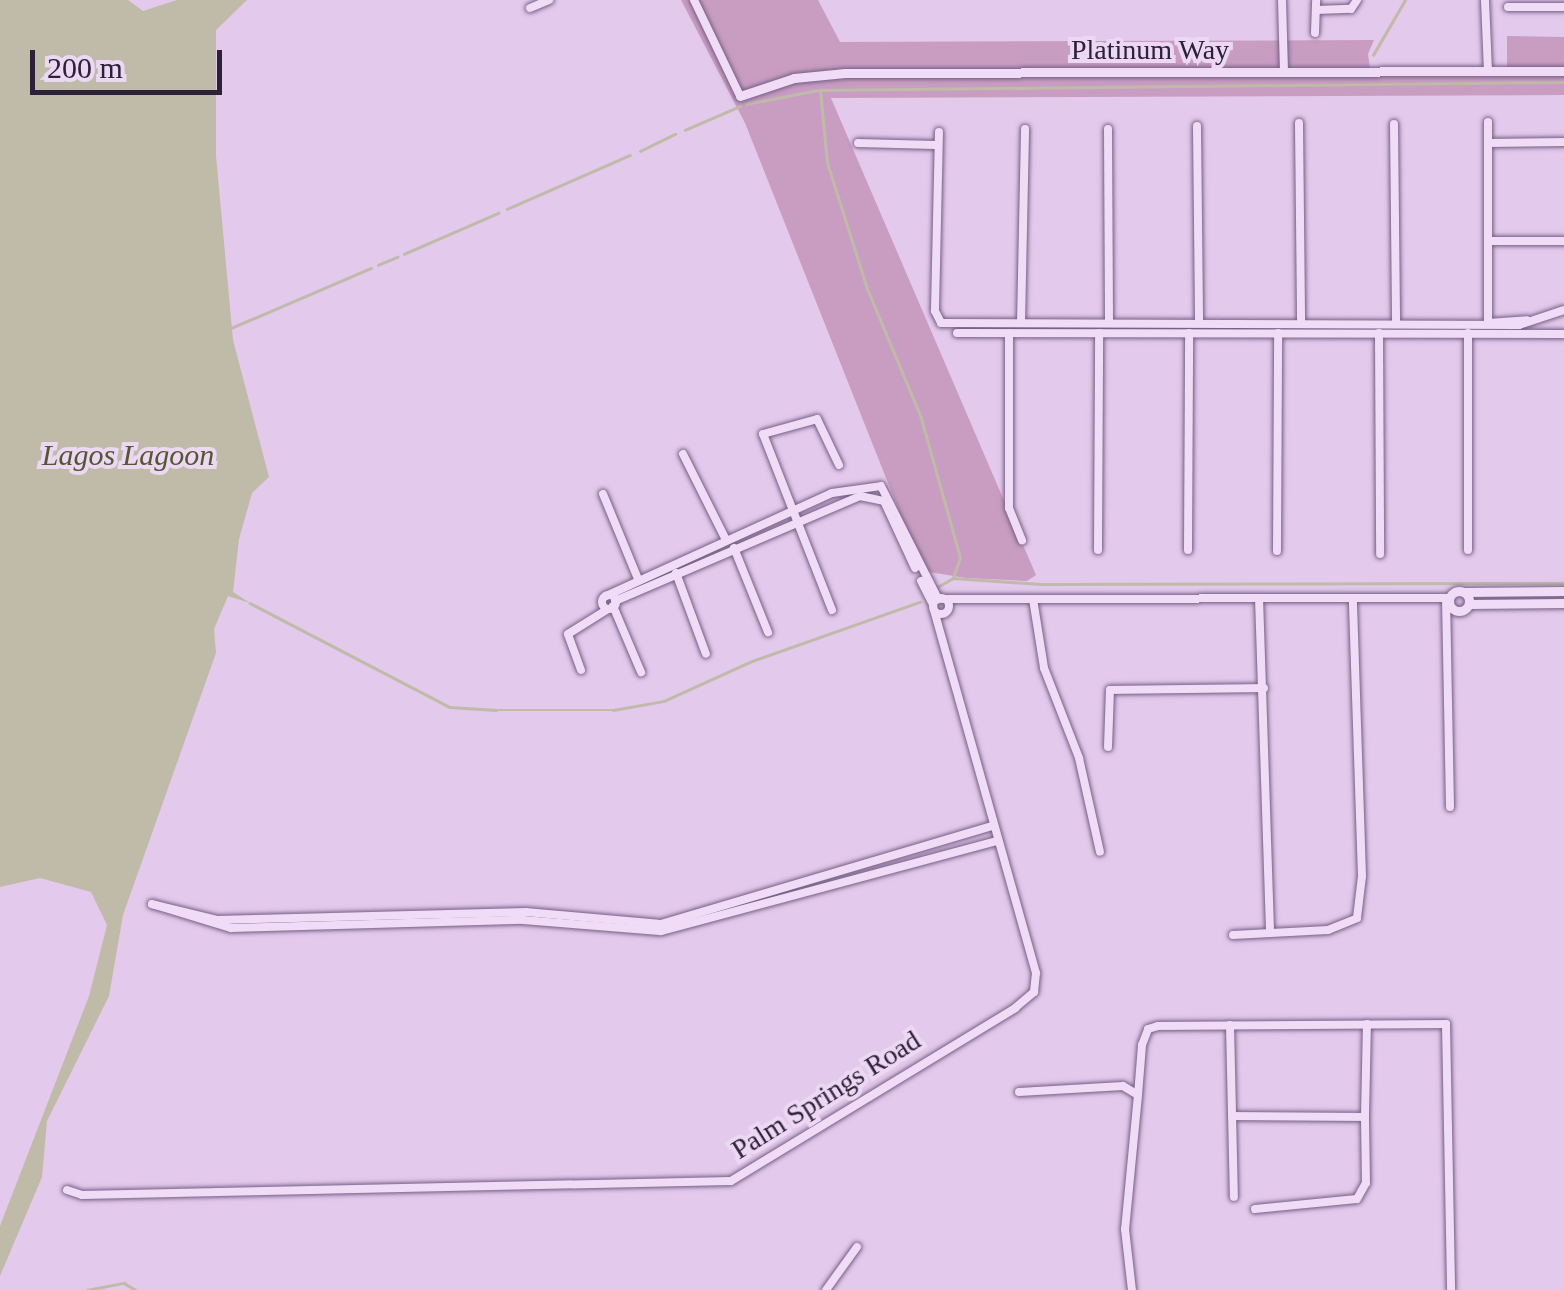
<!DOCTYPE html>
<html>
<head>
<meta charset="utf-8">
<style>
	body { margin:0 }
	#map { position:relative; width:1564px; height:1290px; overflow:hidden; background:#e3c9eb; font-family:"Times New Roman",serif }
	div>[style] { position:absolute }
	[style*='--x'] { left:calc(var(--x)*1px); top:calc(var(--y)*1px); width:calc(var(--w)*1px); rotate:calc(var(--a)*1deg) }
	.green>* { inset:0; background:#c99dc2 }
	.water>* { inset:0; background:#c0baa9 }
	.stream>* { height:2.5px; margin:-1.25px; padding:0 1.25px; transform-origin:1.25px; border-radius:1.25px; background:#c0baa9 }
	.roads { filter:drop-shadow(0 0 2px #765f86) drop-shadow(0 0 2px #765f86) }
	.minor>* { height:8px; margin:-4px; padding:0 4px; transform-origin:4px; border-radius:4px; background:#f0dcf6 }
	.minor>.ring { margin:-4px; padding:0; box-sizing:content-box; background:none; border:8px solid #f0dcf6; border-radius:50% }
	.tertiary>* { height:9px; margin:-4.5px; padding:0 4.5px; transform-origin:4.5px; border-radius:4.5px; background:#f0dcf6 }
	.tertiary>.ring { margin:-4.5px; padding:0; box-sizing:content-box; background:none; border:9px solid #f0dcf6; border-radius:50% }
	span { translate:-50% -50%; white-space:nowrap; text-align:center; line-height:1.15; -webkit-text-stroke:8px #edd8f3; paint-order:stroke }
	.street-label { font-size:28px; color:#2d2138 }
	.water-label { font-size:30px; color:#565532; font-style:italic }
	.scale { position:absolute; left:30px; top:50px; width:192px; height:45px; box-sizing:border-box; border:5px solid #2d2138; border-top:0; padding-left:12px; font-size:30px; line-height:35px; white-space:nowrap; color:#2d2138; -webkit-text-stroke:8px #edd8f3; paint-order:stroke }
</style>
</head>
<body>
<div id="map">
	<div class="green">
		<i style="clip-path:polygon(681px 0,818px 0,840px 42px,1374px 40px,1368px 54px,1371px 76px,1507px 74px,1507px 36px,1564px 37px,1564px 95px,831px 98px,1036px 575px,1027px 581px,966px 578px,923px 571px,745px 123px)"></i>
	</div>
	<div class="water">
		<i style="clip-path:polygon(0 0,128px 0,143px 11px,177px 0,247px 0,216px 30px,216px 156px,233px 340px,269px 477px,252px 493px,239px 539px,233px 592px,250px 603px,228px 596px,214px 629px,216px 653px,123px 915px,109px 996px,47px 1121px,42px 1177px,0 1276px,0 1226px,89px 996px,107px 925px,91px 892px,40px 878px,0 887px)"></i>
	</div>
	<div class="stream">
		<i style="--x:1373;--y:55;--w:64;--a:-59.8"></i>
		<i style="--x:746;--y:104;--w:73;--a:-11"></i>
		<i style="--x:685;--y:130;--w:60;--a:-23.6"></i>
		<i style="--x:640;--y:151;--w:39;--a:-26"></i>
		<i style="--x:507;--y:209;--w:134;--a:-23.7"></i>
		<i style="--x:404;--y:254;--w:103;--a:-23.6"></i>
		<i style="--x:378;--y:265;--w:21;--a:-23"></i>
		<i style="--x:231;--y:328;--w:152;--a:-23.2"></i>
		<i style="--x:953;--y:578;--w:21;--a:-71"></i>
		<i style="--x:960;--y:558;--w:145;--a:-105.6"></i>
		<i style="--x:921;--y:418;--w:140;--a:-112.7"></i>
		<i style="--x:867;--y:289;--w:132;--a:-107.6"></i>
		<i style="--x:827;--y:163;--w:73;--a:-95.5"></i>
		<i style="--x:820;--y:90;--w:744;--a:-0.62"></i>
		<i style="--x:934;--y:589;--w:22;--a:-30"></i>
		<i style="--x:953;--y:578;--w:87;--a:3.9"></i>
		<i style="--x:1040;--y:584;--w:524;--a:-0.11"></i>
		<i style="--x:250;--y:603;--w:225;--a:27.5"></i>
		<i style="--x:450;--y:707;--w:46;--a:3.7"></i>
		<i style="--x:496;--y:710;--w:117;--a:0"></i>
		<i style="--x:613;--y:710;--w:52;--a:-10"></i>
		<i style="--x:664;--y:701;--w:97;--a:-24.4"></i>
		<i style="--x:752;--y:661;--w:178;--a:-19.4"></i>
		<i style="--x:87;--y:1290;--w:38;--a:-11"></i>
		<i style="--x:124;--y:1283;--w:14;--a:30"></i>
	</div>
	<div class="roads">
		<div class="minor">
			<i style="--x:694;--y:0;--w:106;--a:64.4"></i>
			<i style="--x:1282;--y:0;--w:72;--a:88.4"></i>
			<i style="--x:1485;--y:0;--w:71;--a:87.6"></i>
			<i style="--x:1508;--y:7;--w:56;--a:0"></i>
			<i style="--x:530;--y:8;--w:21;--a:-23"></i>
			<i style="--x:1316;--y:10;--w:35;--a:-2"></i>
			<i style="--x:1351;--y:9;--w:11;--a:-56"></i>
			<i style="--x:1315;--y:33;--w:33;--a:-88"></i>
			<i style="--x:1299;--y:123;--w:200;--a:89.4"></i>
			<i style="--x:1394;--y:124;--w:199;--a:89.4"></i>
			<i style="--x:1197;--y:126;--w:197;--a:89.4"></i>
			<i style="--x:1108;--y:129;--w:194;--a:89.7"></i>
			<i style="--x:939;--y:132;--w:179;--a:91.3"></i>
			<i style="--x:935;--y:311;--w:13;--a:63"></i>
			<i style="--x:941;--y:323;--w:578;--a:0.2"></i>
			<i style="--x:1519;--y:325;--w:47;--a:-18.4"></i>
			<i style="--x:858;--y:143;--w:78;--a:1.5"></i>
			<i style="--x:1488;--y:143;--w:76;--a:-0.8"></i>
			<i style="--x:1488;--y:241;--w:76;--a:0"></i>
			<i style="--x:1021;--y:323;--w:194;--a:-88.8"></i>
			<i style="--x:1488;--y:323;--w:201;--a:-90"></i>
			<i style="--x:1488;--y:323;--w:39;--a:-4"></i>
			<i style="--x:957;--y:333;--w:607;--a:0.09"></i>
			<i style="--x:1009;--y:333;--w:175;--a:90"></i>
			<i style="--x:1009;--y:508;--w:35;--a:68"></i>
			<i style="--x:1379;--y:333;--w:221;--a:89.7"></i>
			<i style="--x:1468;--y:333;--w:217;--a:90"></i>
			<i style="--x:683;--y:454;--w:96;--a:63.4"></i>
			<i style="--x:603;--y:494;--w:92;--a:67.6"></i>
			<i style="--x:734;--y:548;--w:91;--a:68"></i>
			<i style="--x:1098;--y:550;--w:217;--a:-89.7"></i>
			<i style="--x:1188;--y:550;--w:217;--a:-89.7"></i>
			<i style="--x:1277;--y:551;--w:218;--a:-89.7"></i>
			<i style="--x:676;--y:573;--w:86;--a:69.7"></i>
			<i style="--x:921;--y:581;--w:27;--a:63"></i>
			<i class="ring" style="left:602px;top:595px;width:6px;height:6px"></i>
			<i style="--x:606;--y:596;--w:248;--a:-24.5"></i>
			<i style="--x:832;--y:493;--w:49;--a:-8.1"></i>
			<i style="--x:881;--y:486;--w:127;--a:63.2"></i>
			<i style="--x:1259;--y:598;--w:335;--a:88.1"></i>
			<i style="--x:1446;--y:598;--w:209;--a:88.9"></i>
			<i class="ring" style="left:933px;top:598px;width:8px;height:8px"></i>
			<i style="--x:943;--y:599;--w:506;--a:-0.11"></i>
			<i style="--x:1033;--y:599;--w:70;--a:80.9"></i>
			<i style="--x:1044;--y:668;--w:97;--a:68.7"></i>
			<i style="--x:1079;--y:758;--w:96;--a:77.4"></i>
			<i style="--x:615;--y:601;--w:267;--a:-23.2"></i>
			<i style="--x:860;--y:496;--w:25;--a:12"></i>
			<i style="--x:884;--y:501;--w:74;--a:65.2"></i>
			<i style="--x:613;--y:606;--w:72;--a:67"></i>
			<i style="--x:832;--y:610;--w:189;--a:-111.4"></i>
			<i style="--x:763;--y:434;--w:56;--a:-15.5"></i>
			<i style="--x:817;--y:419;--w:51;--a:64.4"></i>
			<i style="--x:581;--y:670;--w:38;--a:-110"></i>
			<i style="--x:568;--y:634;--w:47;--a:-32"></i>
			<i style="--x:1108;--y:747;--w:57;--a:-88"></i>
			<i style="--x:1110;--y:690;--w:154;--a:-0.7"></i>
			<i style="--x:992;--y:826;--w:345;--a:163.5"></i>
			<i style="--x:661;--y:924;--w:136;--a:-174.9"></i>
			<i style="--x:526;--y:912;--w:309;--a:178.5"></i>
			<i style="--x:217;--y:920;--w:67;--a:-166.2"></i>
			<i style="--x:152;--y:904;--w:83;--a:16.9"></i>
			<i style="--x:231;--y:928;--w:292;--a:-1.6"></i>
			<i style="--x:523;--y:920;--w:138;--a:4.6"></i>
			<i style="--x:661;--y:931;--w:347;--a:-15"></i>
			<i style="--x:1233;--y:935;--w:95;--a:-3"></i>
			<i style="--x:1328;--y:930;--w:31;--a:-22"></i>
			<i style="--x:1357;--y:918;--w:42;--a:-83.2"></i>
			<i style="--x:1362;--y:876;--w:278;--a:-91.9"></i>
			<i style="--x:1230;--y:1025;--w:172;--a:88.7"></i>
			<i style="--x:1019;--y:1092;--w:104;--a:-3.3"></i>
			<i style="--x:1123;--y:1086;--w:17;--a:31"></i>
			<i style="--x:1138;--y:1095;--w:135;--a:95.5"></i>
			<i style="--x:1125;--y:1229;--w:61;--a:83.5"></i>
			<i style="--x:1138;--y:1095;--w:50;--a:-85.4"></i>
			<i style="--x:1142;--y:1045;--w:17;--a:-69"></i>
			<i style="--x:1148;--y:1029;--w:10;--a:-17"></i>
			<i style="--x:1158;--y:1026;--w:288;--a:-0.4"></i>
			<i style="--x:1446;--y:1024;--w:266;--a:88.9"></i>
			<i style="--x:1232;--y:1116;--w:133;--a:0.4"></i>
			<i style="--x:1365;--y:1117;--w:93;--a:-88.8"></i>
			<i style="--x:67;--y:1190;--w:16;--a:18"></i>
			<i style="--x:82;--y:1195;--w:649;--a:-1.24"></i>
			<i style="--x:731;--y:1181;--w:333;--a:-31.3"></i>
			<i style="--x:1015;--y:1008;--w:25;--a:-40"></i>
			<i style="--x:1034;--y:992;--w:19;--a:-84"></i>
			<i style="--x:1036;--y:973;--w:377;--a:-105.7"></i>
			<i style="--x:1255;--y:1209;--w:102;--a:-5.6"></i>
			<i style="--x:1357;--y:1199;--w:18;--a:-61"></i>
			<i style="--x:1366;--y:1183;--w:66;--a:-90.9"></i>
			<i style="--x:826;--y:1290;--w:53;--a:-54.2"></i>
		</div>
		<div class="tertiary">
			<i style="--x:740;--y:96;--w:57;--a:-18.4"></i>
			<i style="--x:794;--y:78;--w:51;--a:-5.6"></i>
			<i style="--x:845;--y:73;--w:719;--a:-0.16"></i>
			<i class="ring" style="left:1449px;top:591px;width:11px;height:11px"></i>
			<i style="--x:1464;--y:592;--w:100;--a:-0.6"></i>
			<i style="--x:1469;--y:604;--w:95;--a:-0.6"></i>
		</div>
	</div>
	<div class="street-label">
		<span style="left:1150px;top:50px">Platinum Way</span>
		<span style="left:826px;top:1095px;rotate:-32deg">Palm Springs Road</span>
	</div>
	<div class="water-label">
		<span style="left:128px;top:455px">Lagos Lagoon</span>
	</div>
	<div class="scale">200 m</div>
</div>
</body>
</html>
